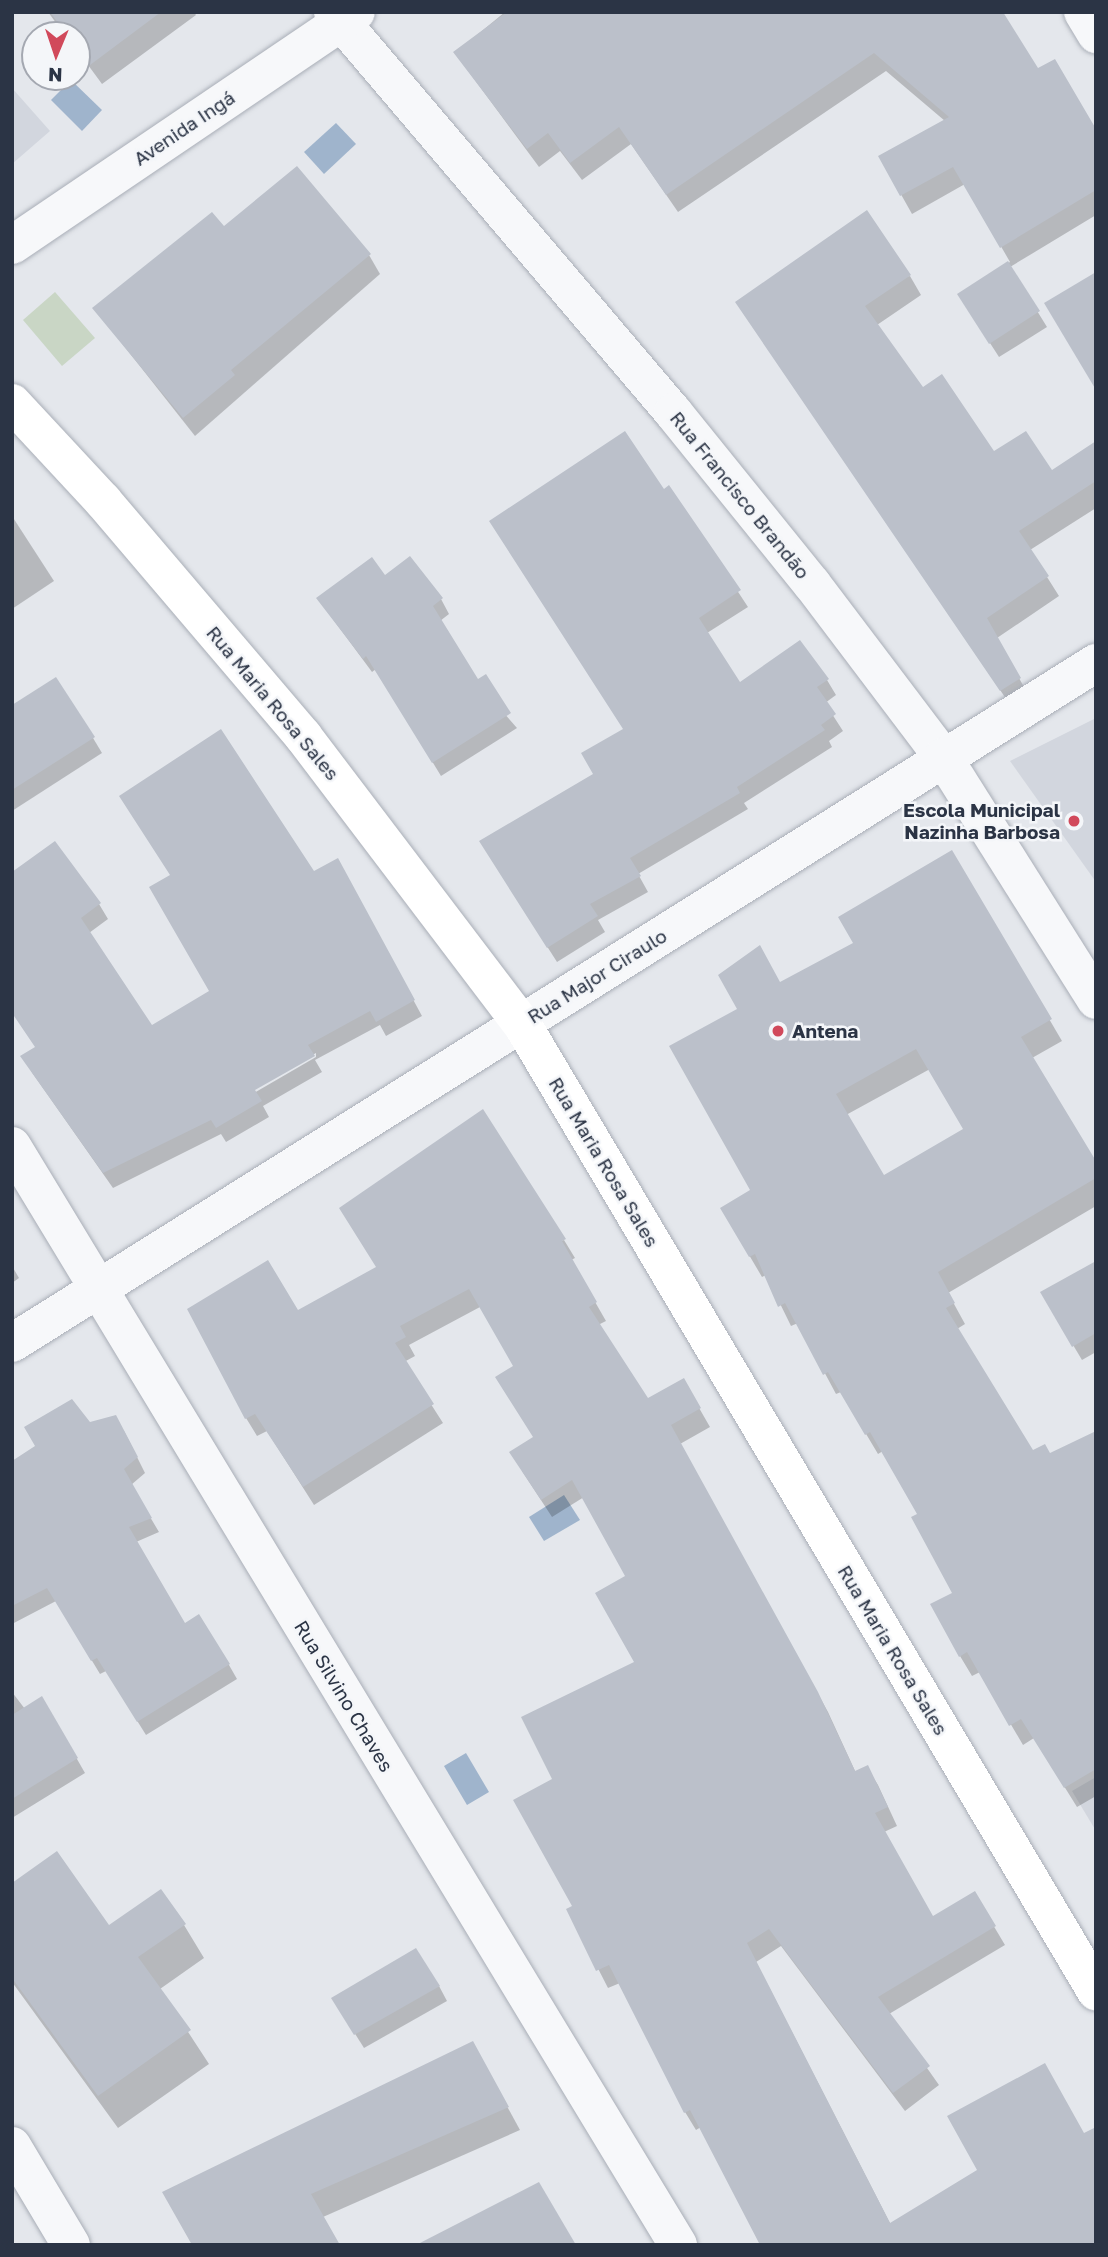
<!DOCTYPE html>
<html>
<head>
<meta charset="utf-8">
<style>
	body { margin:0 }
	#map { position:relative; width:1108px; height:2257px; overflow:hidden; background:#e4e7ec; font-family:"Golos Text",sans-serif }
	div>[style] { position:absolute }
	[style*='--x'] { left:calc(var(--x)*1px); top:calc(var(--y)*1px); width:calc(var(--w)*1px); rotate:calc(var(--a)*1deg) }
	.built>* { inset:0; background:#d2d6de }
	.green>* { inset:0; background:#c9d6c5 }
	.water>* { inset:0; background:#9fb4cc }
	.shadow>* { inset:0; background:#0003 }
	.building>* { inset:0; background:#bbc0ca }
	.roads { filter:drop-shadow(0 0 2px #a9aeb7) drop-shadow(0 0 2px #a9aeb7) }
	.street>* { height:38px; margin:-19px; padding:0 19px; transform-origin:19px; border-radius:19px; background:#f7f8fa }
	.secondary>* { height:38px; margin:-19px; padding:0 19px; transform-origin:19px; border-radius:19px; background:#fff }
	.dots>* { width:19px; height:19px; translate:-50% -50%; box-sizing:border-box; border:4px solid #f4f6f9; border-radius:50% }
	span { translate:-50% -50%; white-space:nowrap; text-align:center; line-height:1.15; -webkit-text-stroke:5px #f4f6f9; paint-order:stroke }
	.street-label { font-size:19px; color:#2b3445 }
	.poi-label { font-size:19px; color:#2b3445; font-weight:700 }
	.right { translate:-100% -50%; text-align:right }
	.left { translate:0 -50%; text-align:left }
	.frame { position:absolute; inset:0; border:14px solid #2b3445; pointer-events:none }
	.north { position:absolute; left:21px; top:21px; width:70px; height:70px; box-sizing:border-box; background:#f4f6f9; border:2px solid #a4a8b1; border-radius:50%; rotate:182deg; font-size:19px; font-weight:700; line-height:28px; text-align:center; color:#2b3445 }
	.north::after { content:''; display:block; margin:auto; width:24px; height:32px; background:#d1495b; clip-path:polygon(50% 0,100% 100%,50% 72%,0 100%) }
</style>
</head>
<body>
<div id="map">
	<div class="built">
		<i style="clip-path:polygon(12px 88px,50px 131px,12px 164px)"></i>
		<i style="clip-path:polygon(1096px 718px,1096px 882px,1010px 761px)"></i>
		<i style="clip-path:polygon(1096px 1777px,1096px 1831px,1072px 1791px)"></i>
	</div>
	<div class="green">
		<i style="clip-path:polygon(55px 292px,95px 338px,62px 366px,23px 320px)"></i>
	</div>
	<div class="water">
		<i style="clip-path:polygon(71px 80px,102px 110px,82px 131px,51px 100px)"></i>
		<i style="clip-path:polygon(336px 123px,356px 144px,324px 174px,304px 152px)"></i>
		<i style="clip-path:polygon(564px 1495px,580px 1520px,544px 1541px,529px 1517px)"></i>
		<i style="clip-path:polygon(466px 1753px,489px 1792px,467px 1805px,444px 1766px)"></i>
	</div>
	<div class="shadow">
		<i style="clip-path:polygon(48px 12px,194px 12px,196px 15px,102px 84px,77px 50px,77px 35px,65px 35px)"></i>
		<i style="clip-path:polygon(505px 12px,1001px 12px,1037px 70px,1096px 133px,1096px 215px,1010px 267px,1047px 327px,999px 357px,968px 309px,959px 294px,1010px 262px,965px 184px,912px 214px,880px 157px,945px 121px,886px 71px,678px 212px,631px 144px,582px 180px,560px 151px,539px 167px,455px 53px)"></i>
		<i style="clip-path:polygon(224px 229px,369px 255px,380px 274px,195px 436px,94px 308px)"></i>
		<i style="clip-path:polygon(910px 276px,921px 295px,877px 325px,922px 390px,993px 453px,1051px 473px,1096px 443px,1096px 508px,1030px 550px,1059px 596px,997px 638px,1030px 698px,1013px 709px,737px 302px)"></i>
		<i style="clip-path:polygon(669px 487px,748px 607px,707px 633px,740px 684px,827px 680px,836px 695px,825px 703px,843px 731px,829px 741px,832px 747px,744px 803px,748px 809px,638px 874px,648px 892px,598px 920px,605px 932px,557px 962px,490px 857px,595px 775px,625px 730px,663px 491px)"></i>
		<i style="clip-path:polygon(12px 516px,54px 581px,12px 609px)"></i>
		<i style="clip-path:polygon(384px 577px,441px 599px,449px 614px,440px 621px,477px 682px,517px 728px,441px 776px,376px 669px,372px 672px,318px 599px)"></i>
		<i style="clip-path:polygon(12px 706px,93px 738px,102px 753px,12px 811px)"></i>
		<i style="clip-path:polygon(evenodd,952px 853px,1062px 1041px,1032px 1058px,1096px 1164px,1096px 1206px,948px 1293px,965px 1324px,957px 1329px,1033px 1453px,1049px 1455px,1096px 1433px,1096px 1796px,1077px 1807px,1034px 1738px,1023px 1745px,980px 1672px,972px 1676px,960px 1656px,954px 1593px,920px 1514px,883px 1451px,878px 1454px,841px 1392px,836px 1394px,798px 1323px,791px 1326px,766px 1275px,762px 1277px,722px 1209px,753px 1191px,739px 1009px,856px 944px,952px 853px,930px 1069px,965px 1129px,884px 1178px,846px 1115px,930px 1069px)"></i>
		<i style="clip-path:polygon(evenodd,313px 873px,346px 876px,422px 1016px,386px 1036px,380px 1025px,315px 1060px,322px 1072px,263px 1106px,269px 1117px,226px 1142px,221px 1134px,113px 1188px,31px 1071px,36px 1048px,12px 874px,99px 904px,108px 919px,89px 933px,151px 1027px,211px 992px,313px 873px,316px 1053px,316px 1057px,249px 1096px,247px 1093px,316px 1053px)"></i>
		<i style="clip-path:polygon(564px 1240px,575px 1258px,571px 1260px,606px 1321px,598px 1325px,647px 1400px,683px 1380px,710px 1427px,680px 1444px,828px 1712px,856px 1773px,867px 1767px,878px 1785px,897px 1826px,884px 1832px,932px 1918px,974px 1893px,1005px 1945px,889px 2014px,939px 2085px,905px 2111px,781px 1946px,756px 1962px,891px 2225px,1096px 2245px,762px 2245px,701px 2127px,696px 2130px,685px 2112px,620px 1983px,608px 1988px,568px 1910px,575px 1907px,554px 1780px,637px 1663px,628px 1576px,584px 1497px,552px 1517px,522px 1471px,534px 1438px,515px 1366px,480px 1307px,409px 1345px,415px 1356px,404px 1362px,443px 1423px,314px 1505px,267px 1431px,257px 1436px,246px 1418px,297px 1312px)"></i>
		<i style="clip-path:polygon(1096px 1263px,1096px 1352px,1082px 1360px,1042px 1293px)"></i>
		<i style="clip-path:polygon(12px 1266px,19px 1278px,12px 1283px)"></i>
		<i style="clip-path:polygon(90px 1424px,124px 1431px,145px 1473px,131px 1485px,159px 1532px,136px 1542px,184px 1625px,229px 1665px,237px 1679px,146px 1735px,106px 1671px,100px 1674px,56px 1601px,12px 1624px,12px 1463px)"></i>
		<i style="clip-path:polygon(12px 1692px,25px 1709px,42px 1698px,85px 1773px,12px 1818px)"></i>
		<i style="clip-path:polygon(12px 1885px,109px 1927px,184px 1925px,204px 1958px,160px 1989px,209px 2064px,118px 2128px,12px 1982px)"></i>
		<i style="clip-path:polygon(439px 1986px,447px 2001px,364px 2048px,342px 2013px)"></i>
		<i style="clip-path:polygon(485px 2066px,520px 2130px,323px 2217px,194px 2245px)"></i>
	</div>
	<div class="building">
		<i style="clip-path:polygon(50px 12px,161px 12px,90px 65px,77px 48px,77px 35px,67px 35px)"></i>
		<i style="clip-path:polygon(507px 12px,1003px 12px,1038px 68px,1055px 59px,1096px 129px,1096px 190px,1000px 248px,953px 167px,900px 196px,878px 156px,949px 117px,874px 53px,666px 195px,619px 127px,570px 163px,548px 133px,527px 149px,453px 52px)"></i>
		<i style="clip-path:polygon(297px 166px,371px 254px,231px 370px,235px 375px,183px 418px,92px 308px,212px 212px,224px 226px)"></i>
		<i style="clip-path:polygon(867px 210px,911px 275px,865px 306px,923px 387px,942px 374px,994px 451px,1026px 431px,1052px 470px,1096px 441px,1096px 481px,1019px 531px,1049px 576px,987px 618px,1021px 678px,1000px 691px,735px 302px)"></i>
		<i style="clip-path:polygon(1008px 261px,1040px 311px,989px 344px,957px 294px)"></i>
		<i style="clip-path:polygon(1096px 272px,1096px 390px,1044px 303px)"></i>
		<i style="clip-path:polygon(625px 431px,664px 489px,669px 485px,741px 590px,699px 618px,740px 682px,800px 640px,829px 679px,817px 687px,836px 714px,821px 725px,825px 730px,737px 787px,740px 793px,630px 858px,641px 876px,590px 904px,598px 916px,547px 948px,479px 841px,593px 774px,581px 753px,623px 729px,489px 521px)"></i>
		<i style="clip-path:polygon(410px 556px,443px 598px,433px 606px,478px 679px,486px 674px,511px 713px,432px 763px,366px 656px,363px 659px,316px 598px,372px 557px,385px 575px)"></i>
		<i style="clip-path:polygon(56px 677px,95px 737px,12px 790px,12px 705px)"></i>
		<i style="clip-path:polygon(221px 729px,314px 871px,338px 858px,415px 1000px,376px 1022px,370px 1011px,308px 1045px,315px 1056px,255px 1090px,262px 1101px,216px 1128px,211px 1120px,103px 1173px,20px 1056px,35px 1047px,12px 1013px,12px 872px,55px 841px,101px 903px,81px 918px,152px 1025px,209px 991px,149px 887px,170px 875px,119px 796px)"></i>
		<i style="clip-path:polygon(evenodd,952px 850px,1052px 1019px,1021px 1037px,1096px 1161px,1096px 1178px,938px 1272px,955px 1303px,946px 1308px,1033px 1450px,1045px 1444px,1050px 1453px,1096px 1431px,1096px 1769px,1064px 1788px,1021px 1719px,1009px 1726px,967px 1652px,959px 1657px,930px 1604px,952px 1593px,911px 1517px,917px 1514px,870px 1432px,865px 1435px,828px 1372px,823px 1375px,785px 1303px,778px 1307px,755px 1254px,749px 1257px,720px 1208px,750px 1190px,669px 1046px,737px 1009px,718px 975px,760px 945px,780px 982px,853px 943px,838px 917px,952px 850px,916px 1049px,963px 1129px,884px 1175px,836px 1094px,916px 1049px)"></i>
		<i style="clip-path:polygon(483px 1109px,566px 1239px,562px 1241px,597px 1302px,589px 1307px,648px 1398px,684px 1378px,701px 1408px,671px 1425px,818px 1692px,855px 1771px,868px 1765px,888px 1807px,875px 1813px,933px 1916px,975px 1891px,996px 1926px,878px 1997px,930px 2066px,893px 2093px,769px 1929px,747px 1943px,890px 2223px,977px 2170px,947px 2116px,1045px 2063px,1084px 2133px,1096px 2127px,1096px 2245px,760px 2245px,690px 2110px,684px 2113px,609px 1965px,596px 1971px,566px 1909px,572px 1906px,513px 1800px,552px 1779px,521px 1717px,634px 1662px,595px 1593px,625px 1576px,572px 1480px,541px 1500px,509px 1452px,533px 1437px,495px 1377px,513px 1366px,469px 1289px,400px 1326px,406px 1337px,395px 1343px,434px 1404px,303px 1487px,255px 1414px,245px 1419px,187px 1309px,268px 1260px,298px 1310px,376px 1267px,339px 1208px)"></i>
		<i style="clip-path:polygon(1096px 1261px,1096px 1333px,1072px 1347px,1040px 1292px)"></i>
		<i style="clip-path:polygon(72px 1399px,90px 1422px,116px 1415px,138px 1457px,124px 1469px,152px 1518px,129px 1527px,185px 1623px,199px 1614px,230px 1664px,137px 1722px,97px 1658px,91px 1661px,47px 1588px,12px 1606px,12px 1461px,35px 1446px,24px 1427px)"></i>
		<i style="clip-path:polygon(42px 1696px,78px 1758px,12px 1799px,12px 1715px)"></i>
		<i style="clip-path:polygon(57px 1851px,109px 1925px,161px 1889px,186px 1924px,138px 1957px,191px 2030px,98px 2096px,12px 1978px,12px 1883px)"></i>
		<i style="clip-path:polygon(416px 1948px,440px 1986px,354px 2035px,331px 1998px)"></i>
		<i style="clip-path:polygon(473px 2041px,509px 2107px,311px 2194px,340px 2245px,192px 2245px,162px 2192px)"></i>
		<i style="clip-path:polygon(539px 2182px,576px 2245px,416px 2245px)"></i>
	</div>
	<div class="roads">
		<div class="street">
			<i style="--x:333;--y:12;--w:525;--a:49.64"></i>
			<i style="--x:673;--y:412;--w:221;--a:51.1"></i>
			<i style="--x:812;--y:584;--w:217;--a:52.9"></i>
			<i style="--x:943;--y:757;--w:287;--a:57.8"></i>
			<i style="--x:1083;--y:12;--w:26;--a:59"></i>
			<i style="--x:12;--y:245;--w:415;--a:-34.1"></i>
			<i style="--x:12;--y:1146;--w:1285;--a:58.78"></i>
			<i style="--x:12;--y:1343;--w:1280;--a:-32.1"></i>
			<i style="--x:12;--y:2146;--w:115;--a:59.2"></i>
		</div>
		<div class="secondary">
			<i style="--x:12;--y:403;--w:134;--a:47.1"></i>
			<i style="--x:103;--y:501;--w:309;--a:49.6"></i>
			<i style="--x:303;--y:736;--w:362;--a:52.8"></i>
			<i style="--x:522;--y:1024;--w:1125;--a:59.31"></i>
		</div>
	</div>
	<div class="dots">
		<i style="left:1074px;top:821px;background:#d1495b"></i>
		<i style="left:778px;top:1031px;background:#d1495b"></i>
	</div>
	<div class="street-label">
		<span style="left:184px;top:128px;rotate:-34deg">Avenida Ingá</span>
		<span style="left:740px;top:495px;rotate:51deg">Rua Francisco Brandão</span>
		<span style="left:273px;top:703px;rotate:50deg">Rua Maria Rosa Sales</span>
		<span style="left:597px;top:976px;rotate:-32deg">Rua Major Ciraulo</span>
		<span style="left:604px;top:1162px;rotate:59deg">Rua Maria Rosa Sales</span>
		<span style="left:893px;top:1650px;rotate:59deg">Rua Maria Rosa Sales</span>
		<span style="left:344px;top:1696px;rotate:59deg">Rua Silvino Chaves</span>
	</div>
	<div class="poi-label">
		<span class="right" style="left:1060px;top:821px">Escola Municipal<br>Nazinha Barbosa</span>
		<span class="left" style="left:792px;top:1031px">Antena</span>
	</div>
	<div class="frame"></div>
	<div class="north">N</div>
</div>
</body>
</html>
